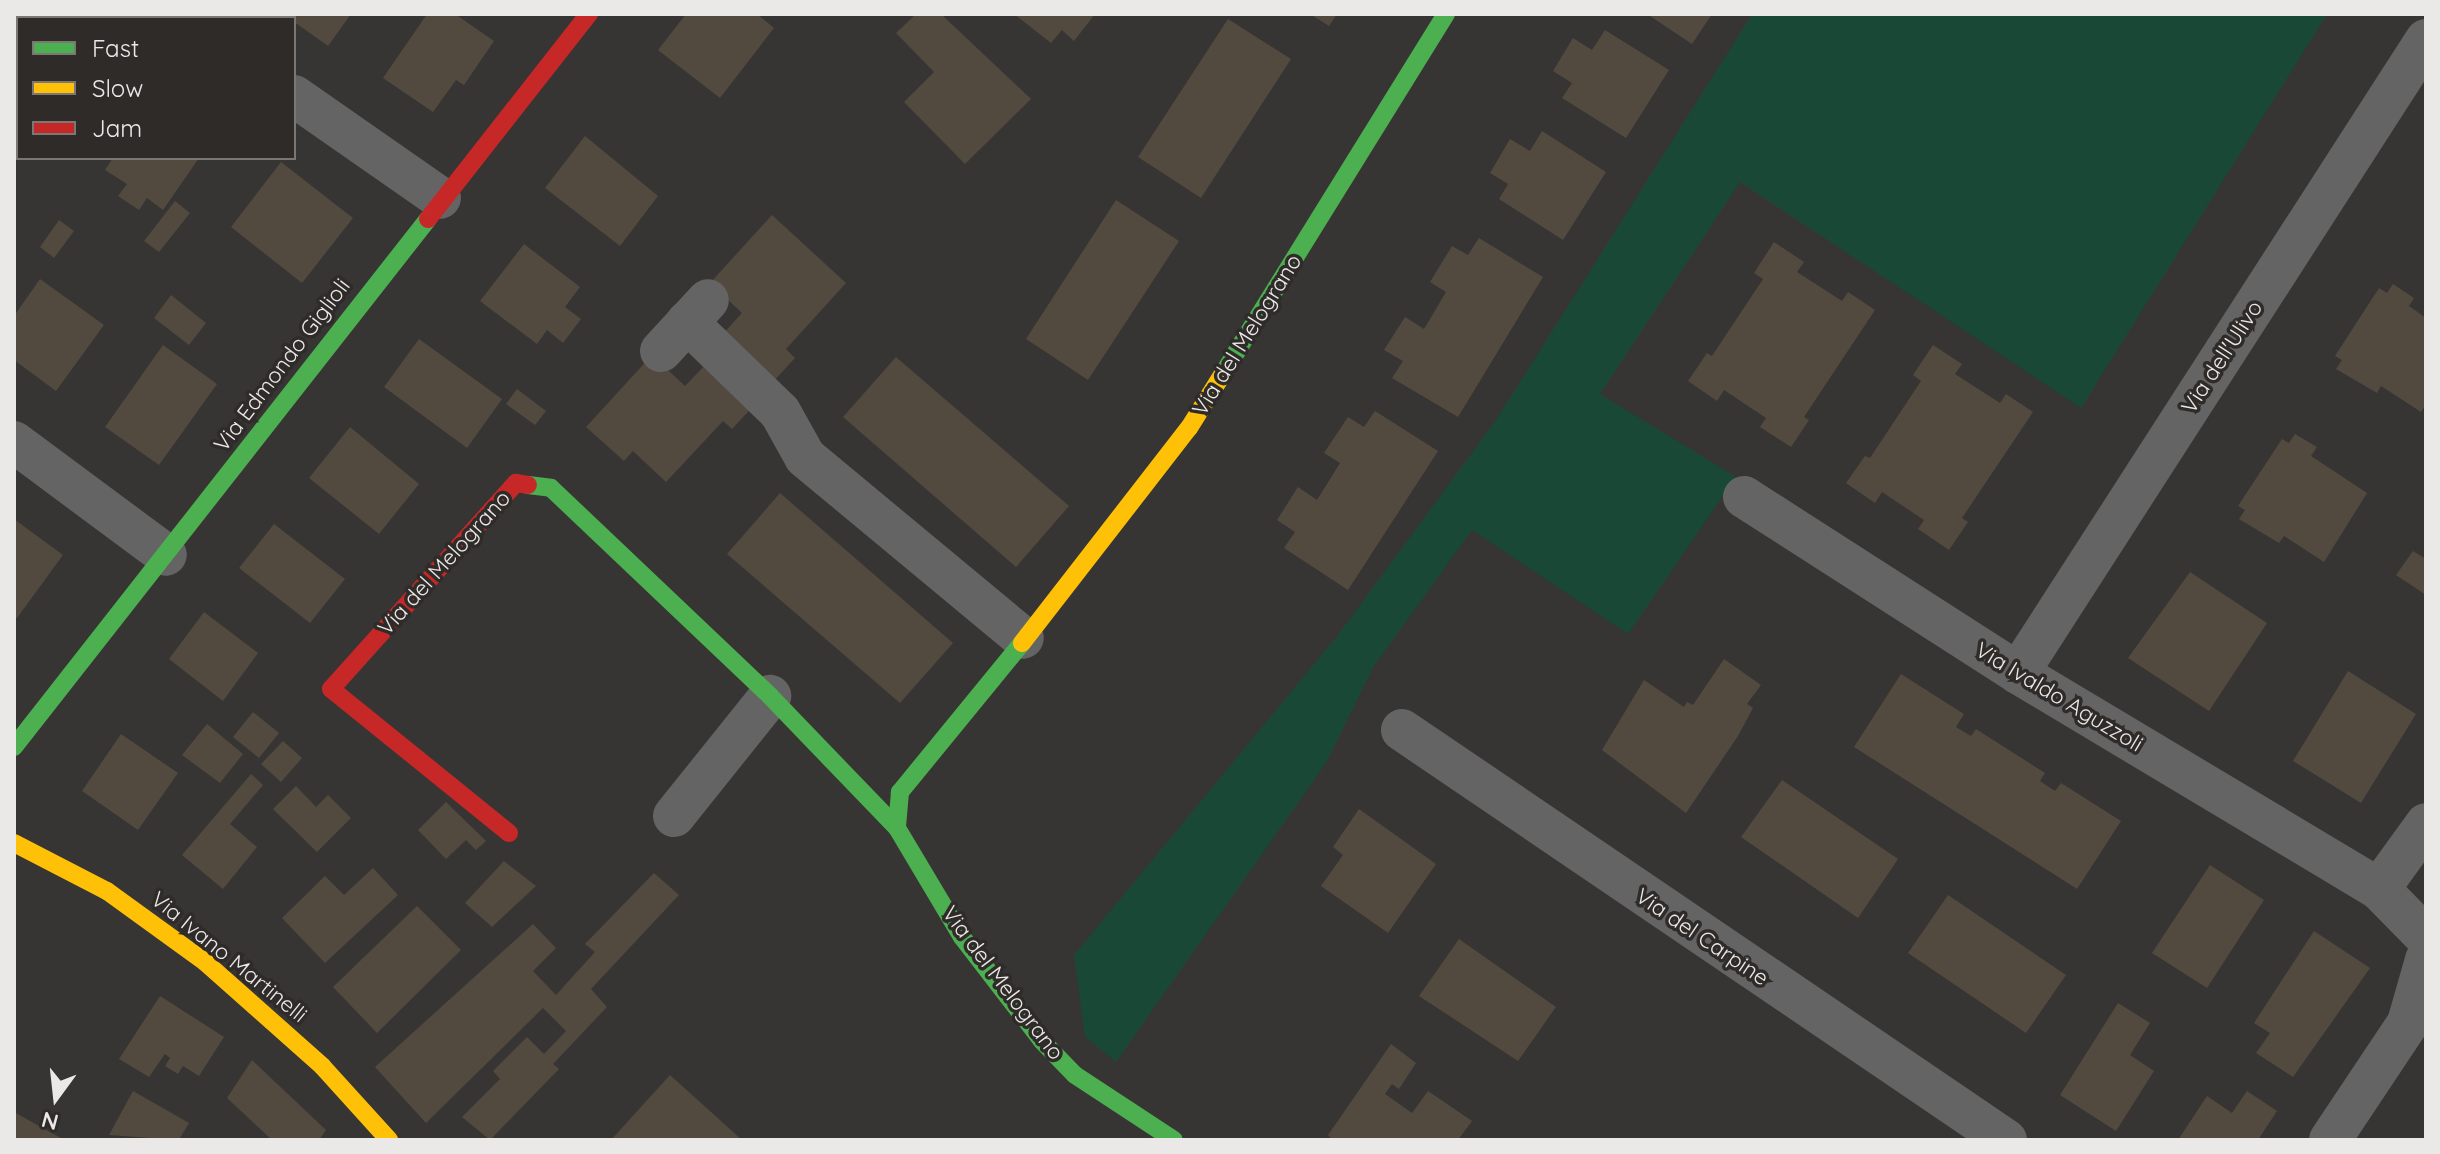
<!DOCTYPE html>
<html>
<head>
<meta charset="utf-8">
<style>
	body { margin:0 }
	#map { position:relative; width:2440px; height:1154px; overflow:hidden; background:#373534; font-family:Quicksand,sans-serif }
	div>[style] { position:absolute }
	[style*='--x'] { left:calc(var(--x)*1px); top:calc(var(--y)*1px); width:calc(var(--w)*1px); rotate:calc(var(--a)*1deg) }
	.green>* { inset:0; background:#1a4836 }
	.building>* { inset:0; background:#52493f }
	.street>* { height:42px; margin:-21px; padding:0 21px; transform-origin:21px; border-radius:21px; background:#656464 }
	.fast>* { height:18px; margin:-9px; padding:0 9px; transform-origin:9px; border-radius:9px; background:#4caf50 }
	.slow>* { height:18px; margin:-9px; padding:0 9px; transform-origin:9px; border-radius:9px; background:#ffc107 }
	.jam>* { height:18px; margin:-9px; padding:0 9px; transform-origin:9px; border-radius:9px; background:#c62828 }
	span { translate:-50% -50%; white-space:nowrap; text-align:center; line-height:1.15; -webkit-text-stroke:7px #2e2b29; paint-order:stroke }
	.street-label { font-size:22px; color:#ebe9e8 }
	.frame { position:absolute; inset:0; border:16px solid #ebe9e8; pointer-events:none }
	.legend { position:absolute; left:16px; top:16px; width:280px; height:144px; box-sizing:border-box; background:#2e2b29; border:2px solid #7a7775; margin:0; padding:10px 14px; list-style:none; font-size:24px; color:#ebe9e8 }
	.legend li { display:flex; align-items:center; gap:16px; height:40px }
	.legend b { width:40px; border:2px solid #7a7775 }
	.north { position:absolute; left:16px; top:1058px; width:80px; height:80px; -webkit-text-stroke:6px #2e2b29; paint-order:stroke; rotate:195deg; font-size:22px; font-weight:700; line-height:32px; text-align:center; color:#ebe9e8 }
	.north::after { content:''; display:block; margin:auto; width:28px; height:36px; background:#ebe9e8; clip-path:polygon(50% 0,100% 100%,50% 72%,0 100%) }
</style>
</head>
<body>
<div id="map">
	<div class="green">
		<i style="clip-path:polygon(1752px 14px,2327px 14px,2081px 408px,1740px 182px,1600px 394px,1736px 477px,1628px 634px,1472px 530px,1374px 666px,1326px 763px,1116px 1062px,1085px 1037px,1074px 955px,1338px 635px,1496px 420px)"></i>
	</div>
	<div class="building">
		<i style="clip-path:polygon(283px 14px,351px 14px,328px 46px)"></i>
		<i style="clip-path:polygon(427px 14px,455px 14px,494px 41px,464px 85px,456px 80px,433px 112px,383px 78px)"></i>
		<i style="clip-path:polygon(686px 14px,757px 14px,774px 28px,720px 98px,658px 50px)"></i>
		<i style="clip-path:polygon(916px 14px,941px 14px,1031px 99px,965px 164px,904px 102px,934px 72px,896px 33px)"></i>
		<i style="clip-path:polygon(1014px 14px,1095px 14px,1074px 41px,1062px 30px,1051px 43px)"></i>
		<i style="clip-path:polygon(1310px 14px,1337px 14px,1329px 26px)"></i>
		<i style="clip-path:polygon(1647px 14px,1712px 14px,1692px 44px)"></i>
		<i style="clip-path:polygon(1228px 19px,1291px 59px,1201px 198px,1138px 157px)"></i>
		<i style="clip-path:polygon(1605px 30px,1669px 70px,1626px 138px,1562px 98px,1572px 83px,1553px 71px,1573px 38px,1592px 50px)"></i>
		<i style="clip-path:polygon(18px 89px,18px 125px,14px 122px)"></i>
		<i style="clip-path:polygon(1542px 131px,1606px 172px,1563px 240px,1499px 199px,1508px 184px,1490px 173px,1510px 139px,1530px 151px)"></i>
		<i style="clip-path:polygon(585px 136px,658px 196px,620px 246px,545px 188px)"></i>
		<i style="clip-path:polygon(113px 158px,199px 158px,163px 210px,147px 198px,139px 210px,118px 196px,127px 184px,105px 170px)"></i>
		<i style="clip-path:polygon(281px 162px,353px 218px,302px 283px,231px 227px)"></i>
		<i style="clip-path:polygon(1116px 200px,1179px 241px,1088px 380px,1026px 339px)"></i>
		<i style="clip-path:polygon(175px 201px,190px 213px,159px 252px,144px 241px)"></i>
		<i style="clip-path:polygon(772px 215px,846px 283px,786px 349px,795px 358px,771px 384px,720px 337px,742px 313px,710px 283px)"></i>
		<i style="clip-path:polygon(59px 220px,74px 231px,54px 258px,40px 247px)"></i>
		<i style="clip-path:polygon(1479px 238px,1543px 277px,1458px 417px,1392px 378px,1403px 361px,1384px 350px,1405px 317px,1424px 329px,1446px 292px,1430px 282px,1452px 246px,1468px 255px)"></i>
		<i style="clip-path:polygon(1774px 242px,1804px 262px,1797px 272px,1842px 301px,1848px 292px,1875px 310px,1804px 417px,1809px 420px,1791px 447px,1760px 427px,1766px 418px,1724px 390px,1717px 401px,1688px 381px,1707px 353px,1712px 356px,1763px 279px,1754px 273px)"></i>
		<i style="clip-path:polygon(524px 244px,580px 287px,565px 307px,581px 319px,563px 343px,547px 330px,537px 344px,480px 301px)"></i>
		<i style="clip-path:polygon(40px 279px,104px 325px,56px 391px,14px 360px,14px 316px)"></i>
		<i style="clip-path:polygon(2393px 284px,2414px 298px,2409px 306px,2426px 318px,2426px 404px,2421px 412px,2381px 386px,2377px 393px,2336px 369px,2342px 360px,2335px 356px,2379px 288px,2387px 293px)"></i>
		<i style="clip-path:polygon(171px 295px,206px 323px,189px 345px,154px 318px)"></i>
		<i style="clip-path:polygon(419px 339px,502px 399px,467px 448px,384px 387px)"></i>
		<i style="clip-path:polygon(163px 345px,217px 384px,159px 465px,105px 427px)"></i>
		<i style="clip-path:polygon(1933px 345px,1962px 364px,1955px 374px,2000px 403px,2006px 394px,2033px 412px,1962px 518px,1968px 522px,1949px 550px,1918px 529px,1924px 520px,1882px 492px,1875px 503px,1846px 483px,1865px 456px,1870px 458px,1921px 381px,1913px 375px)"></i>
		<i style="clip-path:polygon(652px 355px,685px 386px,710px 360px,757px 402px,732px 429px,723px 421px,666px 482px,633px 451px,624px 461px,586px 427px)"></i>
		<i style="clip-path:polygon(896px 357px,1069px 506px,1016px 567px,843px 417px)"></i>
		<i style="clip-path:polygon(517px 389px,546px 411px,535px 425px,506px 404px)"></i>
		<i style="clip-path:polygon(1375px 411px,1438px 451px,1348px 590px,1284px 548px,1295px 532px,1277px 520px,1298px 487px,1317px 500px,1340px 463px,1324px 453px,1348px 417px,1364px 427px)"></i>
		<i style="clip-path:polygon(350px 427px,419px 484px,379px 534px,309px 478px)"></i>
		<i style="clip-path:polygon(2295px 434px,2317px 447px,2311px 456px,2367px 493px,2324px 562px,2284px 536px,2279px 543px,2239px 519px,2245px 510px,2238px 506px,2282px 439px,2289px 443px)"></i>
		<i style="clip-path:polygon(780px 493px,953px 643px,900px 703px,727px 554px)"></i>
		<i style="clip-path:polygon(14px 519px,63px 555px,17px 618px,14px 616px)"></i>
		<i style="clip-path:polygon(274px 524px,345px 579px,310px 623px,239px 568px)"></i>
		<i style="clip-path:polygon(2413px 551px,2426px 559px,2426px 595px,2396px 575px)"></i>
		<i style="clip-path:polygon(2190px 572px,2267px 623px,2209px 711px,2128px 658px)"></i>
		<i style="clip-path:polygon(204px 612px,258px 653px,223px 701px,169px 659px)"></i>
		<i style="clip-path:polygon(1724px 659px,1761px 685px,1747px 704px,1753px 708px,1738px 736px,1686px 813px,1602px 750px,1644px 680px,1684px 707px,1687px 702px,1693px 705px)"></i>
		<i style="clip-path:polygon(2348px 671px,2416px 714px,2361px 803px,2293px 761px)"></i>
		<i style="clip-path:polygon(1901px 674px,1964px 714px,1956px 727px,1971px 736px,1976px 729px,2045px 773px,2040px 781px,2055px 791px,2061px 783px,2121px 821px,2077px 889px,1854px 747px)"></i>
		<i style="clip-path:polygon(253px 712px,279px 733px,259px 758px,233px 737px)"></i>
		<i style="clip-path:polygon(207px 724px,243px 754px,220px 783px,182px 755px)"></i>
		<i style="clip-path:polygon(121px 734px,178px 773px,138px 830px,82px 791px)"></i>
		<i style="clip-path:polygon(283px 741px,302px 758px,281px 782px,261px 764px)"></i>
		<i style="clip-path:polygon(251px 774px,263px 785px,230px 824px,257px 847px,223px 889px,182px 855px)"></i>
		<i style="clip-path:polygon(1782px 780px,1898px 859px,1858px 918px,1741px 837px)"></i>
		<i style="clip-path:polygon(296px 786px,316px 807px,328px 795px,351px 818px,317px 852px,273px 809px)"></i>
		<i style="clip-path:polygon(446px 802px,486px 841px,476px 850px,466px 840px,446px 859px,418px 830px)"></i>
		<i style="clip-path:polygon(1359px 809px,1436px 864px,1388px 933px,1321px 886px,1343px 855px,1333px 847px)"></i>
		<i style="clip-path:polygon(504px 861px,536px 886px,492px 927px,465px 903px)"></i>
		<i style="clip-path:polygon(2210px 865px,2264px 900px,2207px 988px,2152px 953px)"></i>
		<i style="clip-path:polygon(373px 868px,398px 895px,325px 963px,282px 918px,325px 876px,344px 895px)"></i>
		<i style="clip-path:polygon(654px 873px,679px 895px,591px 989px,607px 1007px,553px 1064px,559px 1069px,490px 1140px,462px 1117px,500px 1079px,493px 1071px,527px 1037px,544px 1054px,566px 1031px,543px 1008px,426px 1123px,375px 1067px,533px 924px,556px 948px,533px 971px,556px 995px,595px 952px,585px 944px)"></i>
		<i style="clip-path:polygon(1948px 895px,2066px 975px,2026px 1033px,1908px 953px)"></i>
		<i style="clip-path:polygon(417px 906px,461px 950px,377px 1033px,333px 987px)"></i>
		<i style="clip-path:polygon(2314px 931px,2370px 968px,2293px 1077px,2256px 1053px,2270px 1033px,2254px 1023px)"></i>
		<i style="clip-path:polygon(1459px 939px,1556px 1007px,1518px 1061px,1419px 996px)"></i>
		<i style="clip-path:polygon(160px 996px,224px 1037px,199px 1076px,183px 1066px,178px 1074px,165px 1066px,170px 1058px,165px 1054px,149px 1077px,119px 1059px)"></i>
		<i style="clip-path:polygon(2118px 1003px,2150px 1023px,2130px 1055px,2154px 1071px,2116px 1131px,2060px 1095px)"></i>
		<i style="clip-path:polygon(1391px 1044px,1416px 1063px,1399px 1089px,1392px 1084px,1385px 1094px,1412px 1113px,1428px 1091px,1472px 1121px,1458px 1140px,1333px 1140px,1328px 1135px)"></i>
		<i style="clip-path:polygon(252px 1060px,326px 1130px,319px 1140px,272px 1140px,227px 1098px)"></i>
		<i style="clip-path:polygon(670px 1075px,742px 1140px,611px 1140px)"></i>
		<i style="clip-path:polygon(133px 1091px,189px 1123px,179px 1140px,109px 1135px)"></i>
		<i style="clip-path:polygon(2247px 1091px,2277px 1111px,2258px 1140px,2178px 1140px,2207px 1096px,2232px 1113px)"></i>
		<i style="clip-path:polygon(14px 1112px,59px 1137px,65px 1140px,14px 1140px)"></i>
	</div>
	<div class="street">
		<i style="--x:173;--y:14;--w:7;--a:34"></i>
		<i style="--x:294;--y:96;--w:178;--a:34.9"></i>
		<i style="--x:687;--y:322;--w:129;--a:44.1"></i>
		<i style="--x:780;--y:412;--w:51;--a:60.9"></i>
		<i style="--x:805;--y:457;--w:283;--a:39.7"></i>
		<i style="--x:661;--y:351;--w:69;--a:-47.3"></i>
		<i style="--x:14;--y:442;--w:189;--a:36.6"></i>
		<i style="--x:1744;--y:497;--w:326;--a:32.7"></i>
		<i style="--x:2018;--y:673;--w:421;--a:30.9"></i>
		<i style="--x:2379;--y:889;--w:67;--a:45.6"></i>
		<i style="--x:2018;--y:673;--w:753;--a:-57.2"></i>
		<i style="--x:1402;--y:730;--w:730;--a:34.17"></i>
		<i style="--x:674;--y:816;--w:154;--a:-51.3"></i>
		<i style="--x:2379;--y:889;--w:80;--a:-54.1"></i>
		<i style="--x:2330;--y:1140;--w:141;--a:-56.3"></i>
		<i style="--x:2408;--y:1023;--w:66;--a:-74.1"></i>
	</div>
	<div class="fast">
		<i style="--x:1224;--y:372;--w:421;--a:-58.2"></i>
		<i style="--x:528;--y:485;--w:23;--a:7"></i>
		<i style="--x:551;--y:488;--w:302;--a:43.5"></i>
		<i style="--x:770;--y:696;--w:183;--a:46.1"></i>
		<i style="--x:1022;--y:643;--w:193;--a:129.3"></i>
		<i style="--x:900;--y:792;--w:36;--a:95"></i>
		<i style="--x:897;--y:828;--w:127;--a:59.2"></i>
		<i style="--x:962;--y:937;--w:131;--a:52.4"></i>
		<i style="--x:1042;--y:1041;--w:47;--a:45.9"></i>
		<i style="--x:1075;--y:1075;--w:118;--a:33.3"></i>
		<i style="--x:14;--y:747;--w:671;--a:-51.9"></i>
	</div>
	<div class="slow">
		<i style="--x:1022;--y:643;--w:272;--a:-52.2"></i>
		<i style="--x:1189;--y:428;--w:66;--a:-58"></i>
		<i style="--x:14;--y:843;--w:105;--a:27.3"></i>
		<i style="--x:107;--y:891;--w:121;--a:35.9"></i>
		<i style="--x:205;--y:962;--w:157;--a:41.6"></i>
		<i style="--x:322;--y:1066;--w:100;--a:47.8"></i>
	</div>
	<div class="jam">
		<i style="--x:428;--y:219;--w:261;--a:-51.9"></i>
		<i style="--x:509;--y:833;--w:229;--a:-141"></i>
		<i style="--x:331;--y:689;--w:277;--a:-48.1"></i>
		<i style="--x:516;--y:483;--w:12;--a:9"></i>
	</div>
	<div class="street-label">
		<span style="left:1247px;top:335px;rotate:-58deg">Via del Melograno</span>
		<span style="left:2222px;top:357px;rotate:-57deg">Via dell'Ulivo</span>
		<span style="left:282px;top:365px;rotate:-53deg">Via Edmondo Giglioli</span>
		<span style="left:444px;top:563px;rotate:-48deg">Via del Melograno</span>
		<span style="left:2059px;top:697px;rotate:31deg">Via Ivaldo Aguzzoli</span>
		<span style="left:1702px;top:937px;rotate:34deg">Via del Carpine</span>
		<span style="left:229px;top:957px;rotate:39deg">Via Ivano Martinelli</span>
		<span style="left:1003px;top:983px;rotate:53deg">Via del Melograno</span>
	</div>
	<div class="frame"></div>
	<ul class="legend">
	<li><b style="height:10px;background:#4caf50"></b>Fast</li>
	<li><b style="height:10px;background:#ffc107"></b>Slow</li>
	<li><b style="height:10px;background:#c62828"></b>Jam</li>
	</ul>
	<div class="north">N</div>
</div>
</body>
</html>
